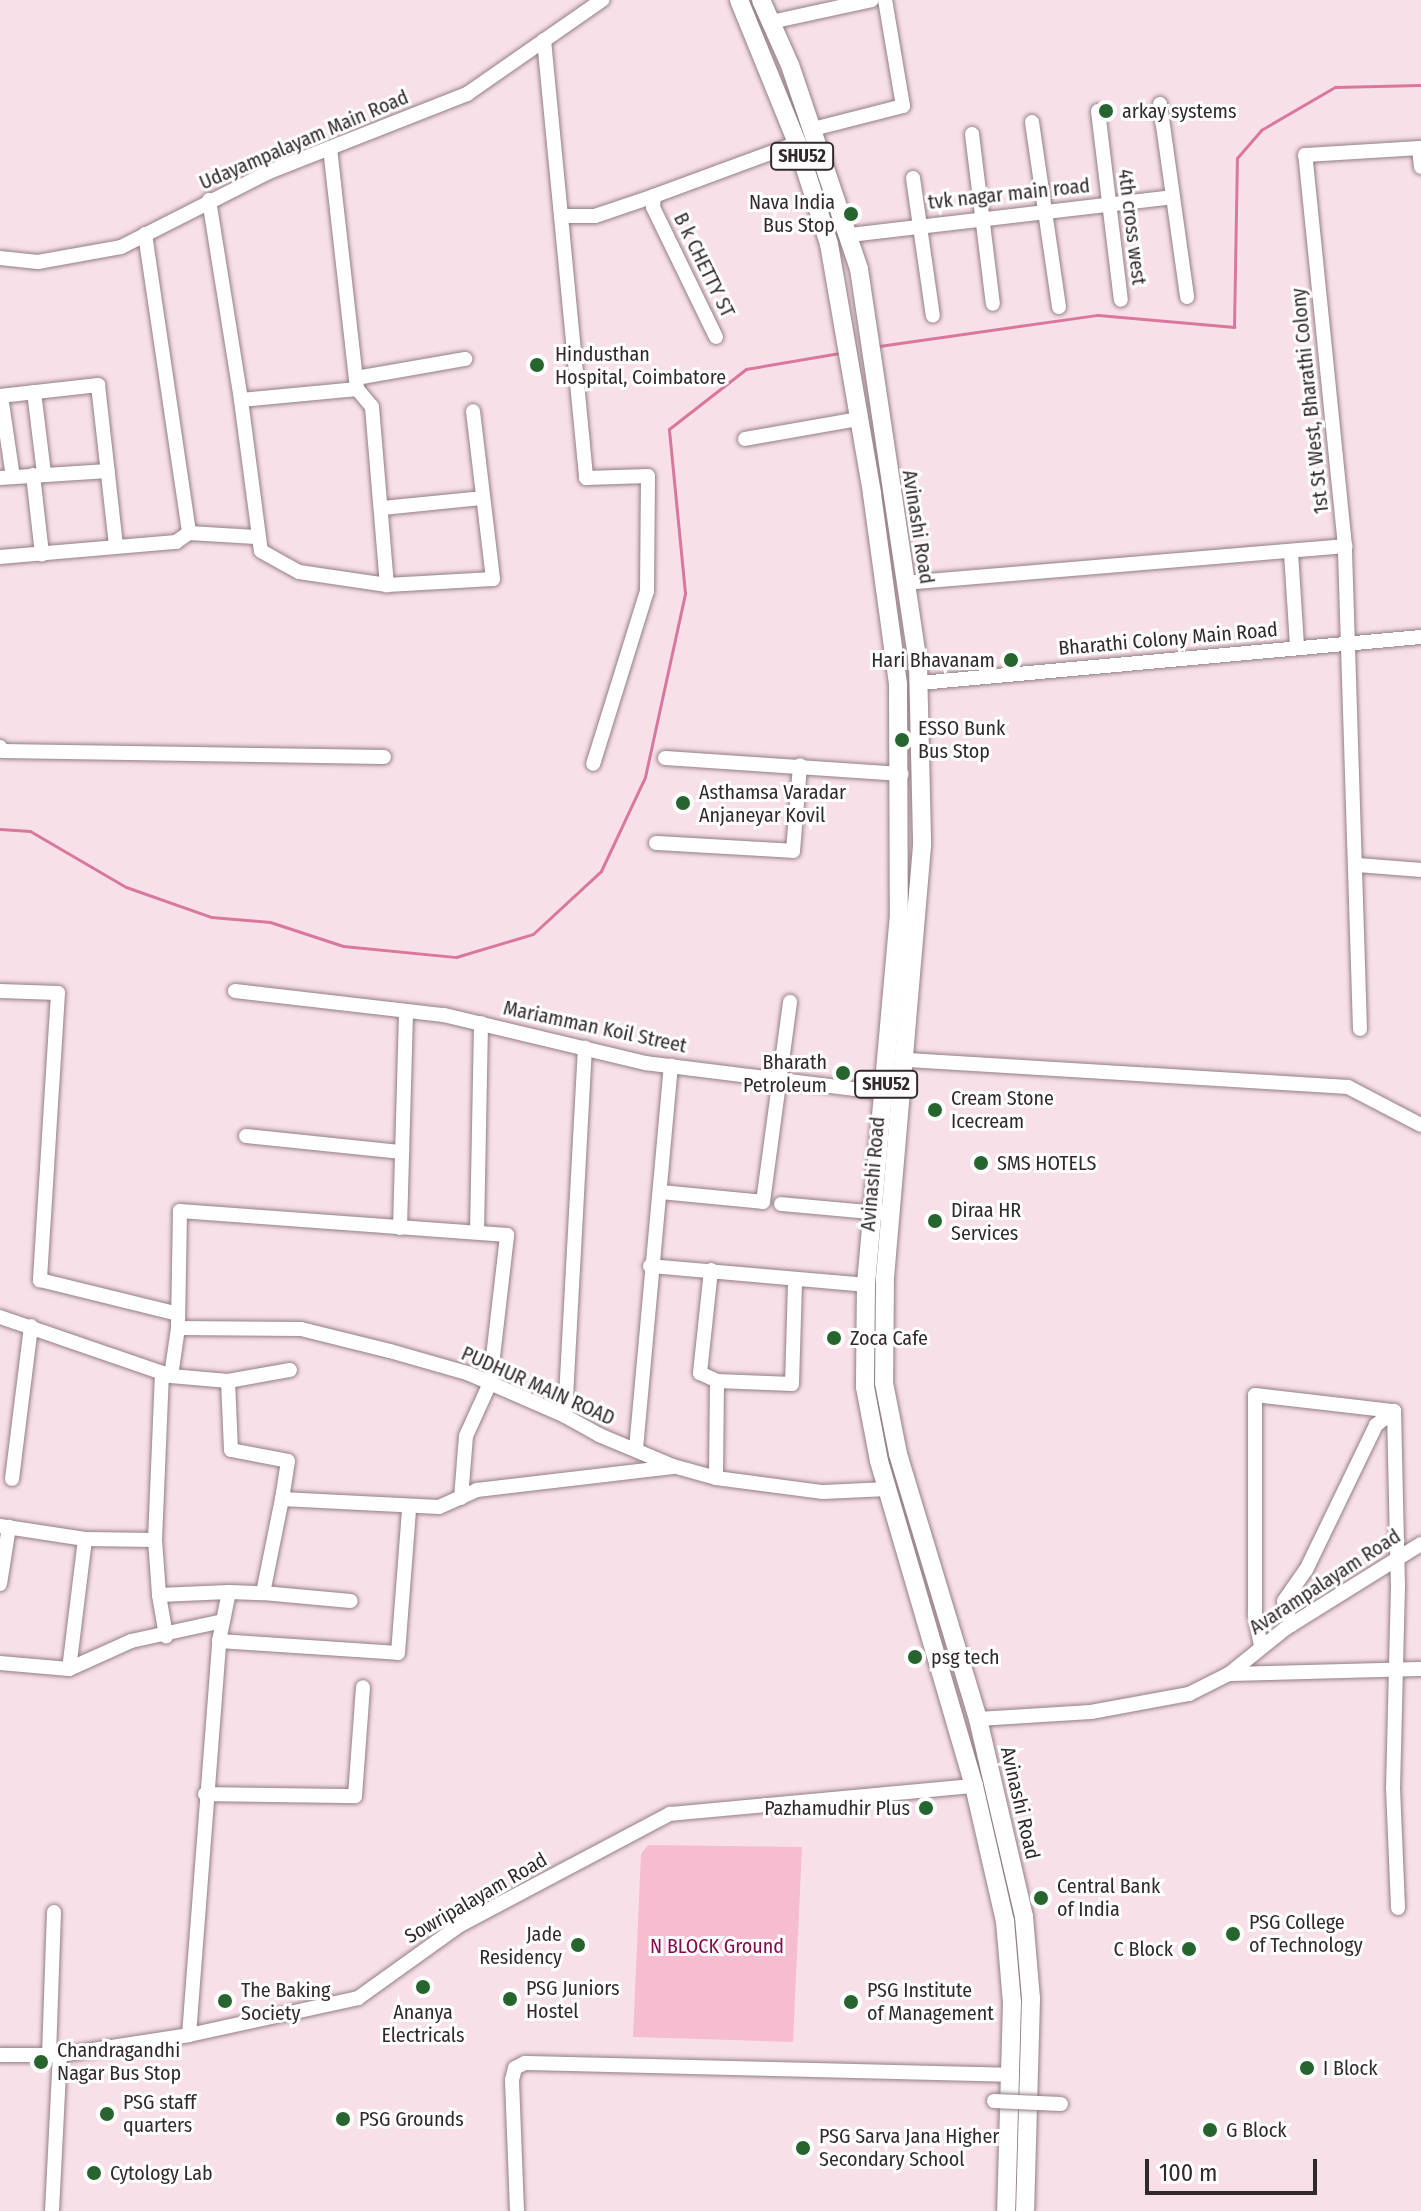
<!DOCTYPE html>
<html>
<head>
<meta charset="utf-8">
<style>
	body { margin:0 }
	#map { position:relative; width:1421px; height:2211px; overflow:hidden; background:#f8e0e8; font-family:"Fira Sans Condensed",sans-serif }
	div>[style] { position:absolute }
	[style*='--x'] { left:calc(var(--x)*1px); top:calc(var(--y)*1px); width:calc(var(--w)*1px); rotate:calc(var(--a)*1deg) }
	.green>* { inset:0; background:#f6bcd0 }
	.stream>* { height:3px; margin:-1.5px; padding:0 1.5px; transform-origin:1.5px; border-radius:1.5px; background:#d9779d }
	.roads { filter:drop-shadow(0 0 2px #937f85) drop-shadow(0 0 2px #937f85) }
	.minor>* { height:14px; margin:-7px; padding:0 7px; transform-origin:7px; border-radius:7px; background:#fff }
	.major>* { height:18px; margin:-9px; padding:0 9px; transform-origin:9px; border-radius:9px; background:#fff }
	.bridges { filter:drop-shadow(0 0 2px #937f85) drop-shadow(0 0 2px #937f85) }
	.minor-bridge>* { height:14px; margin:-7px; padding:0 7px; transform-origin:7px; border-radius:7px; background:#fff }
	.dots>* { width:22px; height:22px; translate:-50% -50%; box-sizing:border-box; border:4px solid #fff; border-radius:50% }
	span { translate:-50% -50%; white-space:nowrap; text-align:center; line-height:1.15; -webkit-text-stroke:6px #fff; paint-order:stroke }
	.shield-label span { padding:2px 6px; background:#fff; border:2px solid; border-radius:6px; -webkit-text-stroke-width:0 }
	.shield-label { font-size:18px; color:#32292c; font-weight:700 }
	.poi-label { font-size:20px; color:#32292c }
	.left { translate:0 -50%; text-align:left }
	.right { translate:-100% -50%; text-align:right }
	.street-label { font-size:20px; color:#32292c }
	.park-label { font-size:20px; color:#850b4c }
	.scale { position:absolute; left:1145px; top:2159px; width:172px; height:36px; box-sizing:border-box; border:4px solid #32292c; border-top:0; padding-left:10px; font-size:24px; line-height:28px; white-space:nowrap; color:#32292c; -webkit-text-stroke:6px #fff; paint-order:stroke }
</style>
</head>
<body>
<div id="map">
	<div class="green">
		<i style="clip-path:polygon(648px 1845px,802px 1847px,793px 2042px,633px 2037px,641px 1854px)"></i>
	</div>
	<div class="stream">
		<i style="--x:879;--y:346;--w:221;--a:-8.1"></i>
		<i style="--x:1098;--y:315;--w:137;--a:5"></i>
		<i style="--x:1234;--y:327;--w:169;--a:-89"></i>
		<i style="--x:1237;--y:158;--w:37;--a:-49"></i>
		<i style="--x:1261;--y:130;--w:86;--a:-30.2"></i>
		<i style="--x:1335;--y:87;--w:86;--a:-1.3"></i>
		<i style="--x:0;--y:829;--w:30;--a:4"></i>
		<i style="--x:30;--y:831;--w:111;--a:30.3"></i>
		<i style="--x:126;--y:887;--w:90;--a:19.4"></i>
		<i style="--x:211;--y:917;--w:59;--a:4.8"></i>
		<i style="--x:270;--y:922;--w:77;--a:18.2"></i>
		<i style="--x:343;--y:946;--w:114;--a:5.6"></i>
		<i style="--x:456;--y:957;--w:80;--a:-16.6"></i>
		<i style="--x:533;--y:934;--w:93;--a:-42.8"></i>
		<i style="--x:601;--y:871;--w:104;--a:-64.9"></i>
		<i style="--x:645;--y:777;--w:188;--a:-77.7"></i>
		<i style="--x:685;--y:593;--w:165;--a:-95.6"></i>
		<i style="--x:669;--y:429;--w:98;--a:-37.9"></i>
		<i style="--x:746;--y:369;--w:95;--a:-9.7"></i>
	</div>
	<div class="roads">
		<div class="minor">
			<i style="--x:771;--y:22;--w:103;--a:-12.3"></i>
			<i style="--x:544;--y:40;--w:440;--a:84.5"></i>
			<i style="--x:586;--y:478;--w:62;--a:-1.8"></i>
			<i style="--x:648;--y:476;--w:115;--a:90.5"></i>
			<i style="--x:647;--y:591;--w:181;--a:107.3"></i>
			<i style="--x:1160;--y:104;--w:195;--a:82"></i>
			<i style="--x:1098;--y:111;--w:190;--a:83.1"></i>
			<i style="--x:1032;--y:122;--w:187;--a:81.7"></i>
			<i style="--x:813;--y:129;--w:93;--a:-14.3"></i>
			<i style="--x:903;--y:106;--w:108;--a:-99.6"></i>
			<i style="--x:972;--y:134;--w:171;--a:83"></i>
			<i style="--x:330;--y:148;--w:243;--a:83.6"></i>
			<i style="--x:357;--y:389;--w:23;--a:50"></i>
			<i style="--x:372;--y:407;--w:179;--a:85.2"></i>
			<i style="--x:1419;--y:148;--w:19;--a:84"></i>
			<i style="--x:913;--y:178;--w:139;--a:81.8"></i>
			<i style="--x:209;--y:200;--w:203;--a:80.9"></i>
			<i style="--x:241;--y:400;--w:117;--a:-5.4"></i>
			<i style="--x:561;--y:216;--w:34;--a:0"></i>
			<i style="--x:595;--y:216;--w:62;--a:-18.7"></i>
			<i style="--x:145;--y:234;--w:302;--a:81.6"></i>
			<i style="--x:850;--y:235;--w:324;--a:-6.7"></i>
			<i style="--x:0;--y:258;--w:38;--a:6"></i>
			<i style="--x:38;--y:262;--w:84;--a:-10.2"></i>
			<i style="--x:121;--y:247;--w:166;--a:-26.9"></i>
			<i style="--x:269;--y:172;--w:213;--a:-21.5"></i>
			<i style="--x:467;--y:94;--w:165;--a:-34.8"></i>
			<i style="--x:716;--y:337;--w:144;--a:-115.9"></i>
			<i style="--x:653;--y:207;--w:11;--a:-85"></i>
			<i style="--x:654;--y:196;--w:153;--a:-20.3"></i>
			<i style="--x:356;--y:378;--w:111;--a:-9.9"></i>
			<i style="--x:34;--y:392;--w:83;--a:83"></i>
			<i style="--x:0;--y:396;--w:99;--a:-6.4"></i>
			<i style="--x:98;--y:385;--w:162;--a:83.6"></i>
			<i style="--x:1;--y:396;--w:82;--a:81.6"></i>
			<i style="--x:241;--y:400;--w:152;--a:82.5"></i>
			<i style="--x:261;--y:551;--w:43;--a:28.9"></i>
			<i style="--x:299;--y:572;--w:89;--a:8.4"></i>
			<i style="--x:387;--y:585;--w:106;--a:-3.2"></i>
			<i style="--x:493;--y:579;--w:169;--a:-96.8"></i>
			<i style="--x:745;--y:439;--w:116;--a:-10"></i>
			<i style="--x:33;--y:475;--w:80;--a:83.5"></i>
			<i style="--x:0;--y:478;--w:108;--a:-3.7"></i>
			<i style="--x:382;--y:508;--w:100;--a:-5.7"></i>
			<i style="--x:1291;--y:553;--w:94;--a:86.3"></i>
			<i style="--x:0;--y:557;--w:177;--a:-4.9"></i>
			<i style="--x:176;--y:542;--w:16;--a:-35"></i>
			<i style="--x:189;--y:533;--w:67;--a:3.4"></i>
			<i style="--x:905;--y:583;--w:442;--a:-4.8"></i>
			<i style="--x:920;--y:683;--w:503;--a:-5.25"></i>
			<i style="--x:0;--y:747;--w:4;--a:63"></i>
			<i style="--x:2;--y:751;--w:382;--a:0.9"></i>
			<i style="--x:665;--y:758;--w:237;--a:3.9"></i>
			<i style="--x:656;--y:843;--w:137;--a:3.3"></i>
			<i style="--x:793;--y:851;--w:86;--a:-85.3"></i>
			<i style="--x:1358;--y:865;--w:63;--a:4.5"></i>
			<i style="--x:0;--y:991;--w:58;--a:2"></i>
			<i style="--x:58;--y:993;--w:288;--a:93.6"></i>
			<i style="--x:40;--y:1280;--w:142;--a:13.8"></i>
			<i style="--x:235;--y:991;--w:210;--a:6.6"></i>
			<i style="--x:444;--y:1015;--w:207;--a:13.4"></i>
			<i style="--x:645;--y:1063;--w:242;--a:7.1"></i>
			<i style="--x:1360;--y:1029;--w:483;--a:-91.8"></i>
			<i style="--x:1345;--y:546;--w:393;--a:-95.8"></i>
			<i style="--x:1305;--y:155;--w:116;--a:-3.5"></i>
			<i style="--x:908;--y:1060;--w:441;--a:3.5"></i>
			<i style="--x:1348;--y:1087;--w:82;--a:27.5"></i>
			<i style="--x:246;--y:1136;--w:157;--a:5.9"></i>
			<i style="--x:660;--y:1192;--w:103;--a:5.5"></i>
			<i style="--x:763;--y:1202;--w:202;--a:-82.3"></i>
			<i style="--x:781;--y:1204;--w:99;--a:5.2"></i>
			<i style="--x:400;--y:1228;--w:215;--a:-88.4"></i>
			<i style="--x:477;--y:1232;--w:209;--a:-88.9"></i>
			<i style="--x:650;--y:1266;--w:217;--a:5"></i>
			<i style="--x:711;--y:1270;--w:104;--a:96.1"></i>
			<i style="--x:700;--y:1373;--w:19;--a:25"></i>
			<i style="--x:717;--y:1381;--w:97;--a:90.6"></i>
			<i style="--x:0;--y:1317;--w:181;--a:19"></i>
			<i style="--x:171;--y:1376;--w:49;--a:-81.7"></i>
			<i style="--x:171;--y:1376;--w:57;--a:5"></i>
			<i style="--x:228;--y:1381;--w:63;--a:-10.1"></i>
			<i style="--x:228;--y:1381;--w:69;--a:87.5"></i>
			<i style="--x:231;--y:1450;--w:58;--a:10.9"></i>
			<i style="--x:288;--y:1461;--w:38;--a:99"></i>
			<i style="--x:717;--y:1381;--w:75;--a:2.3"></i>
			<i style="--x:792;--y:1384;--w:104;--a:-88.3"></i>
			<i style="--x:565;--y:1416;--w:369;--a:-86.9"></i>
			<i style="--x:636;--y:1449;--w:385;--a:-84.8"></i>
			<i style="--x:12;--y:1479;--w:154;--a:-82.9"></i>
			<i style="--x:461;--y:1498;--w:62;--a:-85.4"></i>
			<i style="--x:466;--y:1436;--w:58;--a:-65.6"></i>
			<i style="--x:490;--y:1383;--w:149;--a:-83.4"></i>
			<i style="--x:507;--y:1235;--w:328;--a:-175.8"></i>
			<i style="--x:180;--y:1211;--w:117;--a:91"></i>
			<i style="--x:178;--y:1328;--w:123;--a:0.5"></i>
			<i style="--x:301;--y:1329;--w:92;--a:13.9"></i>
			<i style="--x:390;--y:1351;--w:80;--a:15.9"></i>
			<i style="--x:467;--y:1373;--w:25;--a:23"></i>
			<i style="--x:490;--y:1383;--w:82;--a:23.7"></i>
			<i style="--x:565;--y:1416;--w:39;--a:29"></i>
			<i style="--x:599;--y:1435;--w:80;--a:22.7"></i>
			<i style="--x:673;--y:1466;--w:45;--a:15.6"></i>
			<i style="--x:716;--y:1478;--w:108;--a:7.5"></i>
			<i style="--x:823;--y:1492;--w:65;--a:-2.6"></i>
			<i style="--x:0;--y:1526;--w:86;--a:8.7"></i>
			<i style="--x:85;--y:1539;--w:70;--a:0.8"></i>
			<i style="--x:155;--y:1540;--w:167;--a:-87.6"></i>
			<i style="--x:85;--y:1539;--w:131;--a:97"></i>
			<i style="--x:69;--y:1669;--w:68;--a:-24.3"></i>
			<i style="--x:131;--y:1641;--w:94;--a:-12.3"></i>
			<i style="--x:155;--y:1540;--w:55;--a:85.8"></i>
			<i style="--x:159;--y:1595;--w:70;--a:-2.5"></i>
			<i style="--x:0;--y:1584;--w:58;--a:-81"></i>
			<i style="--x:263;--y:1593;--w:88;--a:5.2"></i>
			<i style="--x:159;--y:1595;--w:42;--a:80.3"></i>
			<i style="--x:1291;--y:1625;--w:25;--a:-106"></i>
			<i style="--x:1284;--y:1601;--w:38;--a:-55"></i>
			<i style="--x:1306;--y:1570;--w:161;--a:-64.2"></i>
			<i style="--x:1376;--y:1425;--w:23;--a:-38"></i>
			<i style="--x:219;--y:1641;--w:179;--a:3.8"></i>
			<i style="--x:398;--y:1653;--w:144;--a:-85.6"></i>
			<i style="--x:1261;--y:1646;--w:33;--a:-101"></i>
			<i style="--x:1255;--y:1614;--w:219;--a:-90"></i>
			<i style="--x:1255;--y:1395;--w:140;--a:6.6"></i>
			<i style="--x:1394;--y:1411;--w:174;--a:88.7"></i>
			<i style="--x:1398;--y:1585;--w:203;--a:91.4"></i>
			<i style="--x:1393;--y:1788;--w:120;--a:87.6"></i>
			<i style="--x:0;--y:1663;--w:69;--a:5"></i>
			<i style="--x:1229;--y:1674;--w:192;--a:-1.5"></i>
			<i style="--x:978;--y:1719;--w:113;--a:-3.5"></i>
			<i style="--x:1091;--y:1712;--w:100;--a:-10.4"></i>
			<i style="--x:1189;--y:1694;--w:45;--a:-26.6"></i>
			<i style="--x:1229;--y:1674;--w:73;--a:-38.9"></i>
			<i style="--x:1286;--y:1628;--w:159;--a:-31.9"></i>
			<i style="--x:205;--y:1794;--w:150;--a:0.8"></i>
			<i style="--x:355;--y:1796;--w:109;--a:-85.8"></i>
			<i style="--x:189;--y:2035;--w:395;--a:-85.6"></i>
			<i style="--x:219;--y:1641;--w:50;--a:-78.5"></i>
			<i style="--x:229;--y:1592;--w:34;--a:2"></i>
			<i style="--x:263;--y:1593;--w:96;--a:-78.6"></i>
			<i style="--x:282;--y:1499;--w:157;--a:2.9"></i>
			<i style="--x:439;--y:1507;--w:42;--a:-24.1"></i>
			<i style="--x:477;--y:1490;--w:197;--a:-6.7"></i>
			<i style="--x:0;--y:2055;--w:60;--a:0"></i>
			<i style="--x:60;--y:2055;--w:131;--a:-8.8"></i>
			<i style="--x:189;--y:2035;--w:173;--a:-12.3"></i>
			<i style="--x:358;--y:1998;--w:125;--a:-35.6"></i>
			<i style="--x:460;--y:1925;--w:238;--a:-27.9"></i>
			<i style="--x:670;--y:1814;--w:305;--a:-5.3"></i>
			<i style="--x:49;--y:2055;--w:143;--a:-88"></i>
			<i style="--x:52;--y:2211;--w:156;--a:-87.1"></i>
			<i style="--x:517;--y:2211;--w:131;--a:-92.2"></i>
			<i style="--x:512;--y:2080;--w:12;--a:-76"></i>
			<i style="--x:515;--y:2068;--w:11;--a:-27"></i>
			<i style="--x:525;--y:2063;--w:486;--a:1.4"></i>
		</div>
		<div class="major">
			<i style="--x:739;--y:0;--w:154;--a:67.9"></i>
			<i style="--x:797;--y:143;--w:106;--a:72.4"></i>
			<i style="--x:829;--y:244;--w:254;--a:80.2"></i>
			<i style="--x:872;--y:494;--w:192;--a:82.2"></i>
			<i style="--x:898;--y:684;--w:230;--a:89.8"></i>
			<i style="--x:899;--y:914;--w:372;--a:95.1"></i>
			<i style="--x:866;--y:1285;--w:102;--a:90.6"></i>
			<i style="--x:865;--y:1387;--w:75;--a:79.3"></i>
			<i style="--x:879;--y:1461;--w:339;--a:73.7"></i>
			<i style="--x:974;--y:1786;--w:139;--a:77.1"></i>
			<i style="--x:1005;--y:1921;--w:81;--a:85.1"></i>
			<i style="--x:1012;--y:2002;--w:209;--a:91.6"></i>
			<i style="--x:761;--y:0;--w:71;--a:66"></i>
			<i style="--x:790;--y:65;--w:215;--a:71.3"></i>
			<i style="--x:859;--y:269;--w:398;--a:81.5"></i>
			<i style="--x:918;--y:663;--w:183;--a:88.7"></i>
			<i style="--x:922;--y:846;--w:433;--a:94.9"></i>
			<i style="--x:885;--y:1277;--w:106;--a:90.5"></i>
			<i style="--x:884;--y:1383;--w:72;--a:78.8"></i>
			<i style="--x:898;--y:1454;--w:277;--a:73.2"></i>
			<i style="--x:978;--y:1719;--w:203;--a:76.9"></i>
			<i style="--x:1024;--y:1917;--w:82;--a:85.1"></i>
			<i style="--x:1031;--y:1999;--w:212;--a:91.6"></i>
		</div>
	</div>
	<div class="bridges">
		<div class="minor-bridge">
			<i style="--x:994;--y:2101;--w:67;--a:2.6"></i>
		</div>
	</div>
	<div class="dots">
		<i style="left:1106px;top:111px;background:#26652e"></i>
		<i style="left:851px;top:214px;background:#26652e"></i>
		<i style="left:537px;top:365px;background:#26652e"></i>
		<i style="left:1011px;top:660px;background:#26652e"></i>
		<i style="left:902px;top:740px;background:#26652e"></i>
		<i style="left:683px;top:803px;background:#26652e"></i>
		<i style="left:843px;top:1073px;background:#26652e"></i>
		<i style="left:935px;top:1110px;background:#26652e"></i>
		<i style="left:981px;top:1163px;background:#26652e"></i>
		<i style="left:935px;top:1221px;background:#26652e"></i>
		<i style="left:834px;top:1338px;background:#26652e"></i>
		<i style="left:915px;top:1657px;background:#26652e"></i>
		<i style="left:926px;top:1808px;background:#26652e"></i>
		<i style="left:1041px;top:1898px;background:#26652e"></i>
		<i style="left:1233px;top:1934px;background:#26652e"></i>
		<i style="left:578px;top:1945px;background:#26652e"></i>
		<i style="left:1189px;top:1949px;background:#26652e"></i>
		<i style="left:423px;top:1987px;background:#26652e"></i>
		<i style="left:510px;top:1999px;background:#26652e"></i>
		<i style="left:225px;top:2001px;background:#26652e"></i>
		<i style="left:851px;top:2002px;background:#26652e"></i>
		<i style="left:41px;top:2062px;background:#26652e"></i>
		<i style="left:1307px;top:2068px;background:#26652e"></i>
		<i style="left:107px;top:2114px;background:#26652e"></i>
		<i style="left:343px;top:2119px;background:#26652e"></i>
		<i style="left:1210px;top:2130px;background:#26652e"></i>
		<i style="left:803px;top:2148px;background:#26652e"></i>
		<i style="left:94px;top:2173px;background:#26652e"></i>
	</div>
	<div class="shield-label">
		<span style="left:802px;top:156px">SHU52</span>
		<span style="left:886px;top:1084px">SHU52</span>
	</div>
	<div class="poi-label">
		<span class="left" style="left:1122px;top:111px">arkay systems</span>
		<span class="right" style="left:835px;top:214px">Nava India<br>Bus Stop</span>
		<span class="left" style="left:555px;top:366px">Hindusthan<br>Hospital, Coimbatore</span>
		<span class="right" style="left:995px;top:660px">Hari Bhavanam</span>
		<span class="left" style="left:918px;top:740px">ESSO Bunk<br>Bus Stop</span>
		<span class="left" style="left:699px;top:804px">Asthamsa Varadar<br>Anjaneyar Kovil</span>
		<span class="right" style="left:827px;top:1074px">Bharath<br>Petroleum</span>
		<span class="left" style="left:951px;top:1110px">Cream Stone<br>Icecream</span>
		<span class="left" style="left:997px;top:1163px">SMS HOTELS</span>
		<span class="left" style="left:951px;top:1222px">Diraa HR<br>Services</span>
		<span class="left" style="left:850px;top:1338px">Zoca Cafe</span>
		<span class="left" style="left:931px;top:1657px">psg tech</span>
		<span class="right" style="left:910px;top:1808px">Pazhamudhir Plus</span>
		<span class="left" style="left:1057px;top:1898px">Central Bank<br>of India</span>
		<span class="left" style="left:1249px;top:1934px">PSG College<br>of Technology</span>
		<span class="right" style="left:562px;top:1946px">Jade<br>Residency</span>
		<span class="right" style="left:1173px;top:1949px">C Block</span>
		<span class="left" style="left:526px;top:2000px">PSG Juniors<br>Hostel</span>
		<span class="left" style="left:241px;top:2002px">The Baking<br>Society</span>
		<span class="left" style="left:867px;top:2002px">PSG Institute<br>of Management</span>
		<span style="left:423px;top:2024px">Ananya<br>Electricals</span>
		<span class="left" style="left:57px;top:2062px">Chandragandhi<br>Nagar Bus Stop</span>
		<span class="left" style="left:1323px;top:2068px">I Block</span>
		<span class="left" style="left:123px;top:2114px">PSG staff<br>quarters</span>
		<span class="left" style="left:359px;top:2119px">PSG Grounds</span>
		<span class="left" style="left:1226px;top:2130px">G Block</span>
		<span class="left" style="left:819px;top:2148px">PSG Sarva Jana Higher<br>Secondary School</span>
		<span class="left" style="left:110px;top:2173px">Cytology Lab</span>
	</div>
	<div class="street-label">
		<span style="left:304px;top:140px;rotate:-23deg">Udayampalayam Main Road</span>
		<span style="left:1009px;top:194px;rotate:-6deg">tvk nagar main road</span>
		<span style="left:1132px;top:227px;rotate:83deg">4th cross west</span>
		<span style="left:704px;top:265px;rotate:64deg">B k CHETTY ST</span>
		<span style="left:1310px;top:401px;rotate:-96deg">1st St West, Bharathi Colony</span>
		<span style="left:918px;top:527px;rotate:81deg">Avinashi Road</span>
		<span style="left:1168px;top:639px;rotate:-5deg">Bharathi Colony Main Road</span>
		<span style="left:595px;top:1027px;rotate:12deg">Mariamman Koil Street</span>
		<span style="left:873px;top:1174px;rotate:-85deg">Avinashi Road</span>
		<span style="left:538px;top:1386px;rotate:24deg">PUDHUR MAIN ROAD</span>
		<span style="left:1325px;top:1582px;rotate:-33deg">Avarampalayam Road</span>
		<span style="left:1020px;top:1803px;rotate:77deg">Avinashi Road</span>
		<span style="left:476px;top:1898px;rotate:-30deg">Sowripalayam Road</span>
	</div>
	<div class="park-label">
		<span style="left:717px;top:1946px">N BLOCK Ground</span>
	</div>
	<div class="scale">100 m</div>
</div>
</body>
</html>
